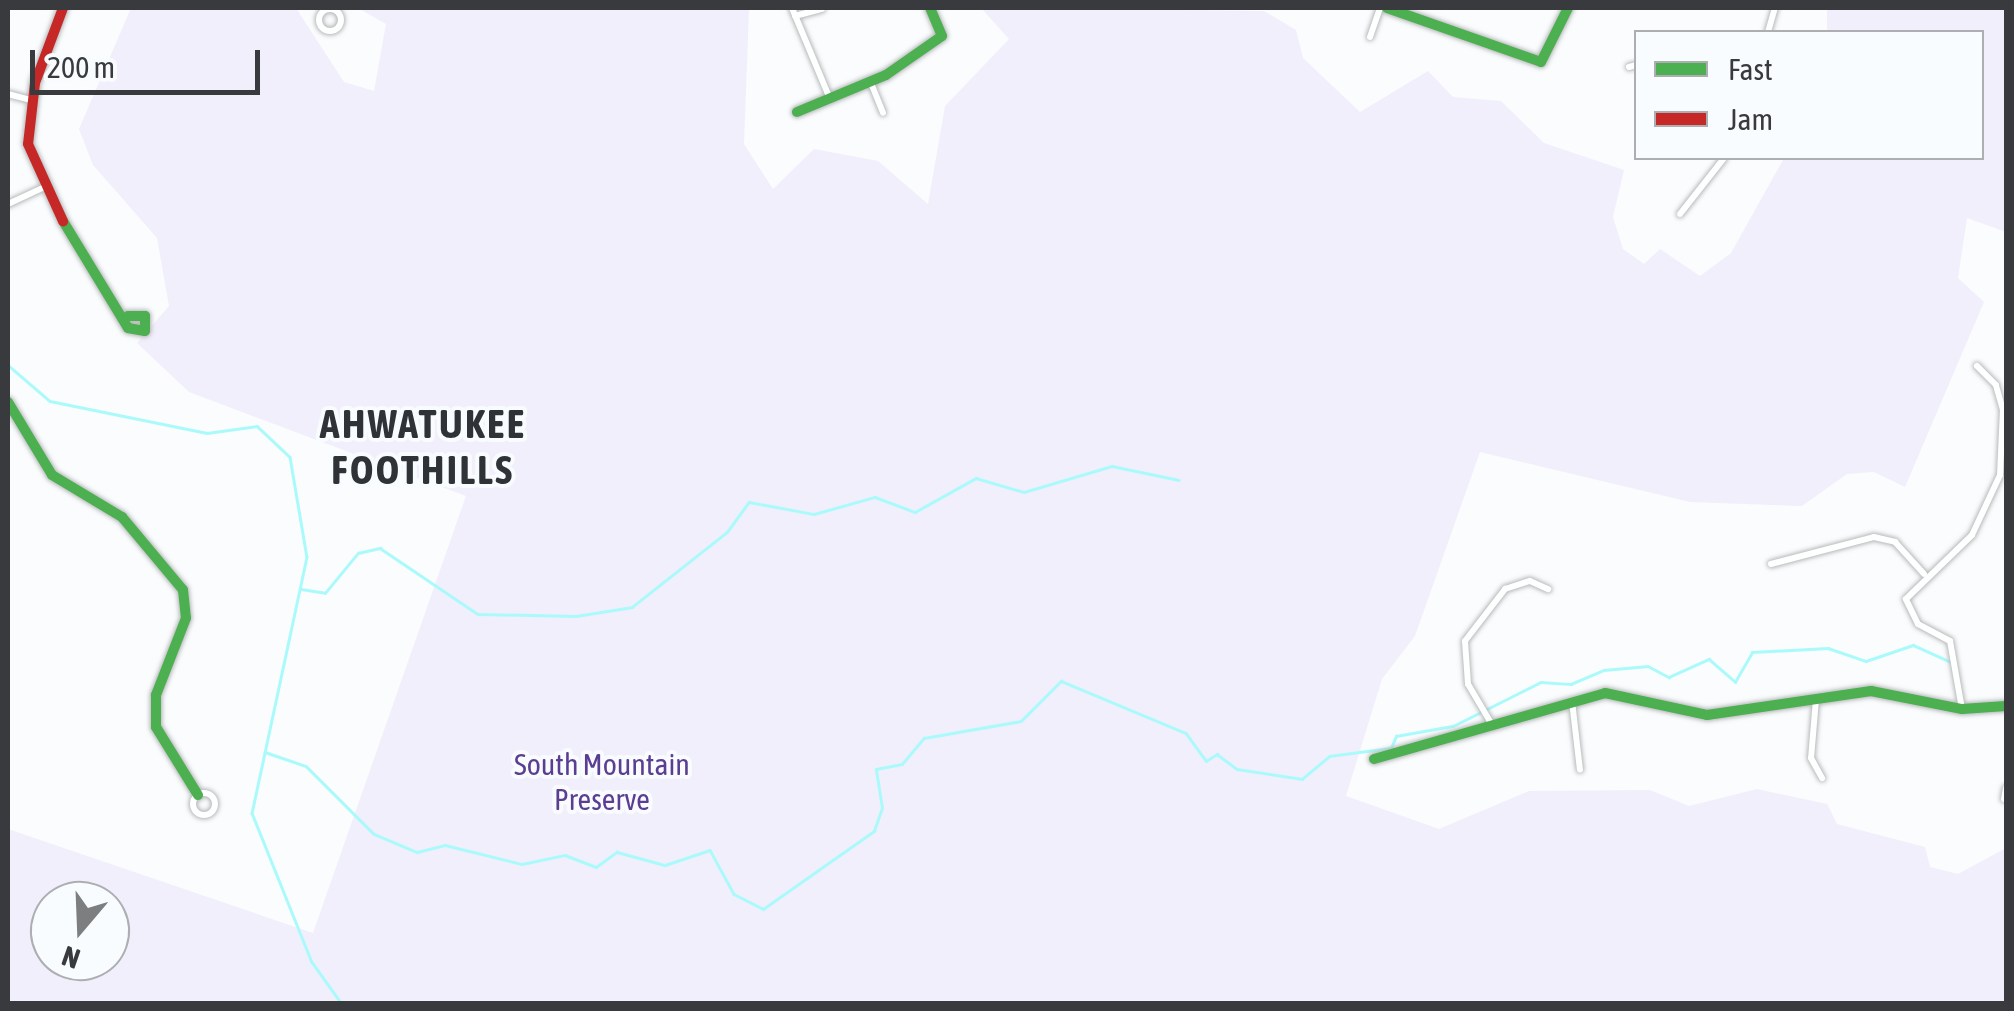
<!DOCTYPE html>
<html>
<head>
<meta charset="utf-8">
<style>
	body { margin:0 }
	#map { position:relative; width:2014px; height:1011px; overflow:hidden; background:#fafcfd; font-family:"Asap Condensed",sans-serif }
	div>[style] { position:absolute }
	[style*='--x'] { left:calc(var(--x)*1px); top:calc(var(--y)*1px); width:calc(var(--w)*1px); rotate:calc(var(--a)*1deg) }
	.green>* { inset:0; background:#f1effb }
	.stream>* { height:2.5px; margin:-1.25px; padding:0 1.25px; transform-origin:1.25px; border-radius:1.25px; background:#aafafc }
	.roads { filter:drop-shadow(0 0 2px #b8babc) drop-shadow(0 0 2px #b8babc) }
	.street>* { height:6px; margin:-3px; padding:0 3px; transform-origin:3px; border-radius:3px; background:#feffff }
	.street>.ring { margin:-3px; padding:0; box-sizing:content-box; background:none; border:6px solid #feffff; border-radius:50% }
	.fast>* { height:10px; margin:-5px; padding:0 5px; transform-origin:5px; border-radius:5px; background:#4caf50 }
	.jam>* { height:10px; margin:-5px; padding:0 5px; transform-origin:5px; border-radius:5px; background:#c62828 }
	span { translate:-50% -50%; white-space:nowrap; text-align:center; line-height:1.15; -webkit-text-stroke:8px #f9fcfe; paint-order:stroke }
	.park-label { font-size:30px; color:#5b3e92 }
	.district-label { font-size:40px; color:#2f3338; font-weight:700; letter-spacing:2.5px }
	.frame { position:absolute; inset:0; border:10px solid #383a3d; pointer-events:none }
	.legend { position:absolute; left:1634px; top:30px; width:350px; height:130px; box-sizing:border-box; background:#f9fcfe; border:2px solid #acaeb1; margin:0; padding:12px 18px; list-style:none; font-size:30px; color:#383a3d }
	.legend li { display:flex; align-items:center; gap:20px; height:50px }
	.legend b { width:50px; border:2px solid #acaeb1 }
	.north { position:absolute; left:30px; top:881px; width:100px; height:100px; box-sizing:border-box; background:#f9fcfe; border:2px solid #acaeb1; border-radius:50%; rotate:199deg; font-size:28px; font-weight:700; line-height:40px; text-align:center; color:#383a3d }
	.north::after { content:''; display:block; margin:auto; width:35px; height:45px; background:#7c7e80; clip-path:polygon(50% 0,100% 100%,50% 72%,0 100%) }
	.scale { position:absolute; left:30px; top:50px; width:230px; height:45px; box-sizing:border-box; border:5px solid #383a3d; border-top:0; padding-left:12px; font-size:30px; line-height:35px; white-space:nowrap; color:#383a3d; -webkit-text-stroke:8px #f9fcfe; paint-order:stroke }
</style>
</head>
<body>
<div id="map">
	<div class="green">
		<i style="clip-path:polygon(evenodd,131px 8px,296px 8px,344px 82px,374px 91px,386px 24px,358px 8px,749px 8px,744px 144px,773px 189px,814px 149px,878px 161px,928px 204px,945px 106px,1009px 39px,981px 8px,1264px 11px,1296px 30px,1303px 58px,1360px 112px,1428px 71px,1453px 97px,1501px 101px,1544px 143px,1624px 170px,1613px 217px,1623px 249px,1644px 264px,1660px 249px,1700px 276px,1731px 253px,1784px 158px,1982px 158px,1982px 32px,1827px 32px,1827px 8px,2006px 8px,2006px 232px,1967px 218px,1958px 278px,1984px 302px,1905px 487px,1874px 472px,1847px 474px,1802px 506px,1690px 502px,1480px 452px,1415px 636px,1382px 679px,1346px 796px,1439px 829px,1529px 791px,1650px 790px,1689px 806px,1757px 789px,1827px 804px,1837px 824px,1925px 847px,1930px 867px,1958px 874px,2006px 848px,2006px 1003px,8px 1004px,8px 829px,313px 933px,466px 496px,189px 392px,137px 343px,169px 306px,157px 238px,93px 165px,79px 129px,131px 8px,50px 901px,110px 901px,110px 961px,50px 961px,50px 901px)"></i>
	</div>
	<div class="stream">
		<i style="--x:8;--y:365;--w:55;--a:40.6"></i>
		<i style="--x:50;--y:401;--w:160;--a:11.5"></i>
		<i style="--x:207;--y:433;--w:50;--a:-8"></i>
		<i style="--x:257;--y:426;--w:45;--a:43.2"></i>
		<i style="--x:290;--y:457;--w:101;--a:80.4"></i>
		<i style="--x:307;--y:557;--w:262;--a:102.1"></i>
		<i style="--x:252;--y:813;--w:161;--a:68.1"></i>
		<i style="--x:312;--y:962;--w:52;--a:54.5"></i>
		<i style="--x:301;--y:589;--w:24;--a:9"></i>
		<i style="--x:325;--y:593;--w:52;--a:-50.5"></i>
		<i style="--x:358;--y:553;--w:23;--a:-13"></i>
		<i style="--x:380;--y:548;--w:118;--a:34"></i>
		<i style="--x:478;--y:614;--w:98;--a:1.2"></i>
		<i style="--x:576;--y:616;--w:57;--a:-9.1"></i>
		<i style="--x:632;--y:607;--w:121;--a:-38.3"></i>
		<i style="--x:727;--y:532;--w:37;--a:-54"></i>
		<i style="--x:749;--y:502;--w:66;--a:10.5"></i>
		<i style="--x:814;--y:514;--w:63;--a:-15.6"></i>
		<i style="--x:875;--y:497;--w:43;--a:20.6"></i>
		<i style="--x:915;--y:512;--w:70;--a:-29.1"></i>
		<i style="--x:976;--y:478;--w:50;--a:16.3"></i>
		<i style="--x:1024;--y:492;--w:92;--a:-16.5"></i>
		<i style="--x:1112;--y:466;--w:68;--a:11.8"></i>
		<i style="--x:265;--y:752;--w:43;--a:18.9"></i>
		<i style="--x:306;--y:766;--w:96;--a:45"></i>
		<i style="--x:374;--y:834;--w:47;--a:22.7"></i>
		<i style="--x:417;--y:852;--w:29;--a:-14"></i>
		<i style="--x:445;--y:845;--w:79;--a:13.9"></i>
		<i style="--x:522;--y:864;--w:44;--a:-11.8"></i>
		<i style="--x:565;--y:855;--w:33;--a:21"></i>
		<i style="--x:596;--y:867;--w:26;--a:-36"></i>
		<i style="--x:617;--y:852;--w:50;--a:15.2"></i>
		<i style="--x:665;--y:865;--w:47;--a:-18.4"></i>
		<i style="--x:710;--y:850;--w:50;--a:61.4"></i>
		<i style="--x:734;--y:894;--w:33;--a:27"></i>
		<i style="--x:763;--y:909;--w:136;--a:-35.1"></i>
		<i style="--x:874;--y:831;--w:24;--a:-71"></i>
		<i style="--x:882;--y:808;--w:39;--a:-99"></i>
		<i style="--x:876;--y:769;--w:26;--a:-11"></i>
		<i style="--x:902;--y:764;--w:34;--a:-50"></i>
		<i style="--x:924;--y:738;--w:98;--a:-9.9"></i>
		<i style="--x:1021;--y:721;--w:57;--a:-45"></i>
		<i style="--x:1061;--y:681;--w:135;--a:22.6"></i>
		<i style="--x:1186;--y:733;--w:34;--a:54"></i>
		<i style="--x:1206;--y:761;--w:13;--a:-32"></i>
		<i style="--x:1217;--y:754;--w:25;--a:37"></i>
		<i style="--x:1237;--y:769;--w:66;--a:8.7"></i>
		<i style="--x:1302;--y:779;--w:35;--a:-40"></i>
		<i style="--x:1329;--y:756;--w:63;--a:-7.4"></i>
		<i style="--x:1391;--y:748;--w:13;--a:-67"></i>
		<i style="--x:1396;--y:736;--w:58;--a:-10"></i>
		<i style="--x:1453;--y:726;--w:98;--a:-26.6"></i>
		<i style="--x:1541;--y:682;--w:30;--a:4"></i>
		<i style="--x:1571;--y:684;--w:36;--a:-23"></i>
		<i style="--x:1604;--y:670;--w:44;--a:-5.2"></i>
		<i style="--x:1648;--y:666;--w:24;--a:28"></i>
		<i style="--x:1669;--y:677;--w:44;--a:-24.2"></i>
		<i style="--x:1709;--y:659;--w:35;--a:41"></i>
		<i style="--x:1735;--y:682;--w:34;--a:-60"></i>
		<i style="--x:1752;--y:652;--w:76;--a:-3"></i>
		<i style="--x:1828;--y:648;--w:40;--a:18.9"></i>
		<i style="--x:1866;--y:661;--w:50;--a:-18.8"></i>
		<i style="--x:1913;--y:645;--w:42;--a:24.1"></i>
	</div>
	<div class="roads">
		<div class="street">
			<i style="--x:792;--y:8;--w:99;--a:67.3"></i>
			<i class="ring" style="left:319px;top:9px;width:16px;height:16px"></i>
			<i style="--x:795;--y:16;--w:28;--a:-15"></i>
			<i style="--x:1768;--y:32;--w:25;--a:-74"></i>
			<i style="--x:1370;--y:37;--w:31;--a:-71"></i>
			<i style="--x:1629;--y:67;--w:7;--a:-16"></i>
			<i style="--x:871;--y:83;--w:32;--a:68"></i>
			<i style="--x:8;--y:94;--w:24;--a:15"></i>
			<i style="--x:8;--y:204;--w:40;--a:-25"></i>
			<i style="--x:1680;--y:214;--w:71;--a:-51.8"></i>
			<i style="--x:1771;--y:564;--w:106;--a:-14.7"></i>
			<i style="--x:1874;--y:537;--w:22;--a:13"></i>
			<i style="--x:1895;--y:542;--w:43;--a:47.8"></i>
			<i style="--x:1816;--y:699;--w:59;--a:94.8"></i>
			<i style="--x:1811;--y:758;--w:23;--a:61"></i>
			<i style="--x:1572;--y:701;--w:69;--a:83.4"></i>
			<i style="--x:1962;--y:709;--w:69;--a:-100"></i>
			<i style="--x:1950;--y:641;--w:36;--a:-152"></i>
			<i style="--x:1918;--y:624;--w:28;--a:-116"></i>
			<i style="--x:1906;--y:599;--w:92;--a:-44.1"></i>
			<i style="--x:1972;--y:535;--w:66;--a:-65"></i>
			<i style="--x:2000;--y:475;--w:65;--a:-87.4"></i>
			<i style="--x:2003;--y:410;--w:26;--a:-106"></i>
			<i style="--x:1996;--y:385;--w:27;--a:-135"></i>
			<i style="--x:1491;--y:723;--w:45;--a:-120.5"></i>
			<i style="--x:1468;--y:684;--w:43;--a:-94"></i>
			<i style="--x:1465;--y:641;--w:66;--a:-52.4"></i>
			<i style="--x:1505;--y:589;--w:26;--a:-18"></i>
			<i style="--x:1530;--y:581;--w:20;--a:24"></i>
			<i class="ring" style="left:193px;top:793px;width:16px;height:16px"></i>
			<i style="--x:2004;--y:799;--w:11;--a:-80"></i>
		</div>
		<div class="fast">
			<i style="--x:1387;--y:8;--w:163;--a:19.3"></i>
			<i style="--x:1541;--y:62;--w:60;--a:-63.4"></i>
			<i style="--x:797;--y:112;--w:96;--a:-22.6"></i>
			<i style="--x:886;--y:75;--w:68;--a:-34.9"></i>
			<i style="--x:942;--y:36;--w:30;--a:-113"></i>
			<i style="--x:63;--y:221;--w:125;--a:58.7"></i>
			<i style="--x:128;--y:328;--w:17;--a:10"></i>
			<i style="--x:145;--y:331;--w:15;--a:-90"></i>
			<i style="--x:145;--y:316;--w:17;--a:180"></i>
			<i style="--x:8;--y:402;--w:85;--a:58.9"></i>
			<i style="--x:52;--y:475;--w:82;--a:31"></i>
			<i style="--x:122;--y:517;--w:95;--a:50.1"></i>
			<i style="--x:183;--y:590;--w:28;--a:84"></i>
			<i style="--x:186;--y:618;--w:83;--a:111.3"></i>
			<i style="--x:156;--y:695;--w:32;--a:90"></i>
			<i style="--x:156;--y:727;--w:80;--a:58.3"></i>
			<i style="--x:1374;--y:759;--w:240;--a:-15.9"></i>
			<i style="--x:1605;--y:693;--w:104;--a:12.2"></i>
			<i style="--x:1707;--y:715;--w:166;--a:-8.3"></i>
			<i style="--x:1871;--y:691;--w:93;--a:11.2"></i>
			<i style="--x:1962;--y:709;--w:44;--a:-3.9"></i>
		</div>
		<div class="jam">
			<i style="--x:63;--y:8;--w:80;--a:110.5"></i>
			<i style="--x:35;--y:83;--w:61;--a:96.5"></i>
			<i style="--x:28;--y:144;--w:85;--a:65.6"></i>
		</div>
	</div>
	<div class="park-label">
		<span style="left:602px;top:781px">South Mountain<br>Preserve</span>
	</div>
	<div class="district-label">
		<span style="left:423px;top:447px">AHWATUKEE<br>FOOTHILLS</span>
	</div>
	<div class="frame"></div>
	<ul class="legend">
	<li><b style="height:12px;background:#4caf50"></b>Fast</li>
	<li><b style="height:12px;background:#c62828"></b>Jam</li>
	</ul>
	<div class="north">N</div>
	<div class="scale">200 m</div>
</div>
</body>
</html>
